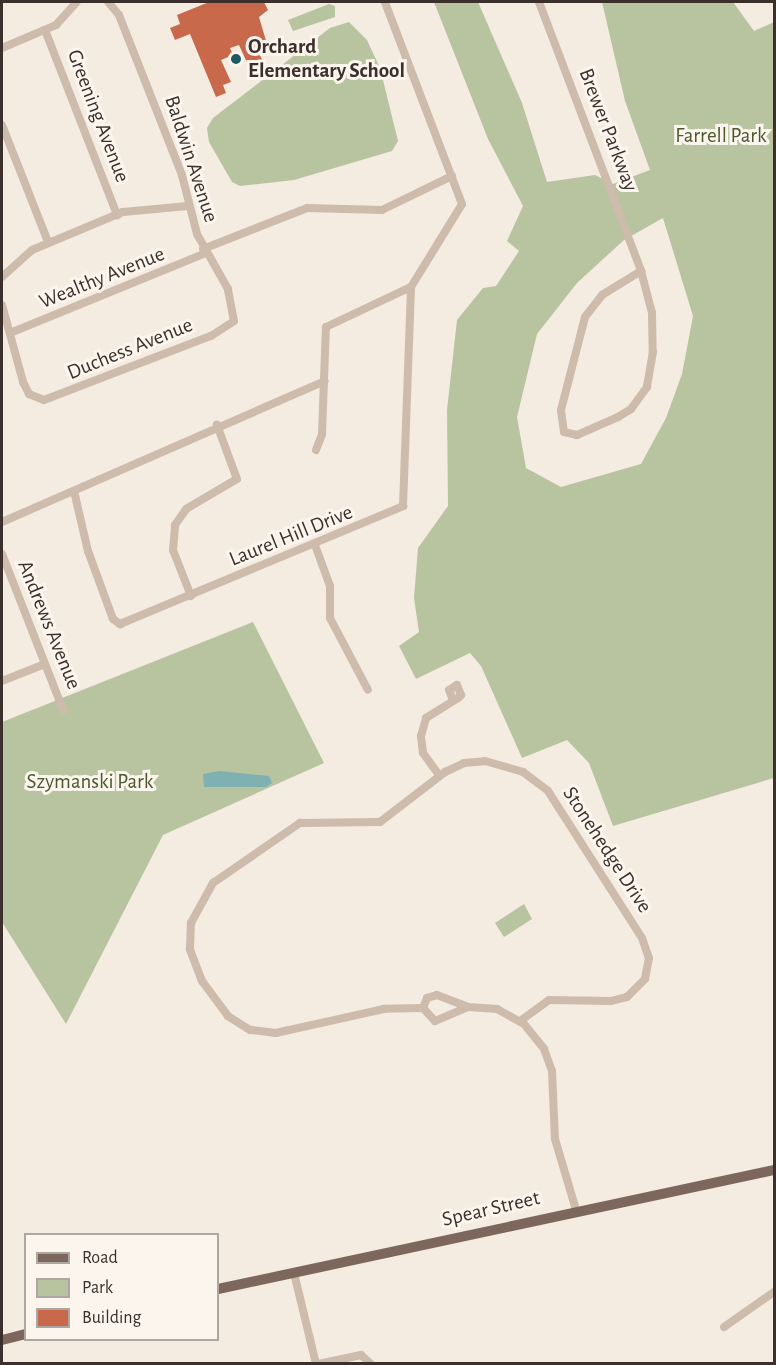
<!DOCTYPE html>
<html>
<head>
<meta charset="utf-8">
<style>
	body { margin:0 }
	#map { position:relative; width:776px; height:1365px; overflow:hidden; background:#f4ebe1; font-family:"Alegreya Sans",sans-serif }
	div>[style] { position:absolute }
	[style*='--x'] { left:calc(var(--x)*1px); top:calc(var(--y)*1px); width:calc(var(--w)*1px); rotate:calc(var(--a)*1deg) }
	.green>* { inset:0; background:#b8c4a0 }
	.water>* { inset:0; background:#7fb0b2 }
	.building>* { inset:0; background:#c8694b }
	.minor>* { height:8px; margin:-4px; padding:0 4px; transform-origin:4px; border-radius:4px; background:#cdbbac }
	.major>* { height:10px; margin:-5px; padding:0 5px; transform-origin:5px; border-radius:5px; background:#7d675c }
	.dots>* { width:16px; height:16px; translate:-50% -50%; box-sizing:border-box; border:3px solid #fbf5ee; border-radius:50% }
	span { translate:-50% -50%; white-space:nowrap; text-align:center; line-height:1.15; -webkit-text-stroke:6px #fbf5ee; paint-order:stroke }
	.poi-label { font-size:21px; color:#3b302b; font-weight:700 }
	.left { translate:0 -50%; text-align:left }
	.street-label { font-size:21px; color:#3b302b }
	.park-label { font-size:21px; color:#4a5a2e }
	.frame { position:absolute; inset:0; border:3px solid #3b302b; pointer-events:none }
	.legend { position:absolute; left:24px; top:1233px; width:195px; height:108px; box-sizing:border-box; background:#fbf5ee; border:2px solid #aea6a0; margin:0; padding:8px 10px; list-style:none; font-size:18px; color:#3b302b }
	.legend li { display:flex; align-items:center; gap:12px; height:30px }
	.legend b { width:30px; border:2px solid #aea6a0 }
</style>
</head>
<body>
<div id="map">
	<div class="green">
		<i style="clip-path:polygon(evenodd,434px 2px,478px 2px,522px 103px,547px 182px,595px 175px,613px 184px,650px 170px,625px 101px,602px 2px,733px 2px,754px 31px,774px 22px,774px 778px,613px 826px,589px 763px,567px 740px,522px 758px,481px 666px,470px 653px,416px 679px,399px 646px,419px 632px,414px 598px,418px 548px,448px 506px,447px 410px,457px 320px,483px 288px,496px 286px,519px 251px,507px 241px,523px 206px,488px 139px,434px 2px,663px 218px,693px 316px,682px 374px,666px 418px,641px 464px,561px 487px,526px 468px,517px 417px,537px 334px,577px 283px,624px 240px,663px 218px)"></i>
		<i style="clip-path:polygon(329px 4px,335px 6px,335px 17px,293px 31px,288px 20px)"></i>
		<i style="clip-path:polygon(349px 22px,367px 40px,380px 68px,398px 141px,392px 151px,294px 180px,240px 186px,232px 182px,209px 142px,207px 128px,213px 118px,330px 28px)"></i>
		<i style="clip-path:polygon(253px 622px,324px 763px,163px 835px,66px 1024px,2px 922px,2px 722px)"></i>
		<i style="clip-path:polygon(524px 904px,532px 919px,504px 937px,495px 923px)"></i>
	</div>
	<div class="water">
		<i style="clip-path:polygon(219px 771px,269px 776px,272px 783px,266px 787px,204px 787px,203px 774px)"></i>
	</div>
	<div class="building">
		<i style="clip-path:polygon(209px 2px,264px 2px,268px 10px,259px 17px,269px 51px,260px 55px,263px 62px,249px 67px,239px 45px,230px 48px,233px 55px,221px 60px,231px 82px,223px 85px,226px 93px,216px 97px,190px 34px,175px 40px,170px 28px,180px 24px,177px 15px)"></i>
	</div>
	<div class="minor">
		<i style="--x:539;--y:2;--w:288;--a:69.2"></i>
		<i style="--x:45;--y:30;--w:199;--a:68.7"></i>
		<i style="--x:2;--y:48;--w:59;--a:-23.1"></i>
		<i style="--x:56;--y:25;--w:31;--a:-48"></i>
		<i style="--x:2;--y:125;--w:126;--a:68.5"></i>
		<i style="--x:203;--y:249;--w:112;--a:-21.5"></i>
		<i style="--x:307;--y:208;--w:75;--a:1.5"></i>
		<i style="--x:382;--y:210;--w:78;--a:-25.9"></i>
		<i style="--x:641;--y:271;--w:43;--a:75.3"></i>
		<i style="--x:652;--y:313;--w:39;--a:89"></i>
		<i style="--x:653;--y:352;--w:36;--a:100"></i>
		<i style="--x:647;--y:387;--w:27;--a:126"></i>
		<i style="--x:631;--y:409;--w:15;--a:148"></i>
		<i style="--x:618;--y:417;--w:45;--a:156.3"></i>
		<i style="--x:577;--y:435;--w:13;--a:-167"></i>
		<i style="--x:564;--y:432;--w:22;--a:-98"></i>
		<i style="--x:561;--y:410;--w:96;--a:-75.5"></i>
		<i style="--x:585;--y:317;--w:28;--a:-52"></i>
		<i style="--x:602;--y:295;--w:46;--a:-31.6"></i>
		<i style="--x:2;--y:277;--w:40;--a:-42"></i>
		<i style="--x:32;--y:250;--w:99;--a:-22.7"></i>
		<i style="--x:123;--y:212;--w:65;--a:-5.3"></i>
		<i style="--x:2;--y:305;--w:80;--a:74.7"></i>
		<i style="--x:23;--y:382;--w:13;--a:63"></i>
		<i style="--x:29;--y:394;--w:16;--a:22"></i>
		<i style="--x:44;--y:400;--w:179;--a:-21"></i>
		<i style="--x:211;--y:336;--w:27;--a:-33"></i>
		<i style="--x:234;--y:321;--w:33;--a:-101"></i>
		<i style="--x:228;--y:289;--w:63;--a:-119.4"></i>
		<i style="--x:197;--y:234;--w:61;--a:-104.3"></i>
		<i style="--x:182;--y:175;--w:172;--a:-111.5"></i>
		<i style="--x:119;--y:15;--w:17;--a:-130"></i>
		<i style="--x:10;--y:333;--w:212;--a:-22.2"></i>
		<i style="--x:316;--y:450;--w:17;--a:-69"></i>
		<i style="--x:322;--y:434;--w:107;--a:-87.9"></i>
		<i style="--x:326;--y:327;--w:94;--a:-25.2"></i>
		<i style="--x:74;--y:491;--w:62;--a:76.9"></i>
		<i style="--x:88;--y:551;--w:72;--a:69.8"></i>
		<i style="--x:113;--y:619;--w:9;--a:36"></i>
		<i style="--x:120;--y:624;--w:307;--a:-22.6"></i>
		<i style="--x:403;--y:506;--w:219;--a:-87.9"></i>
		<i style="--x:411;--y:287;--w:97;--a:-58.4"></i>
		<i style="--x:462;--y:204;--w:216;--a:-110.9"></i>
		<i style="--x:2;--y:522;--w:352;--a:-23.6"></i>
		<i style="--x:315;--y:545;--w:44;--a:69.9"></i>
		<i style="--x:330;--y:586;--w:32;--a:90"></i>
		<i style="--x:330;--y:618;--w:81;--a:62.2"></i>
		<i style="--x:2;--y:554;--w:168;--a:68.6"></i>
		<i style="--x:191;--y:596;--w:49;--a:-111.4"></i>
		<i style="--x:173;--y:550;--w:25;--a:-85"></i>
		<i style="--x:175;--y:525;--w:19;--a:-55"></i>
		<i style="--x:186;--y:509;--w:59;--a:-30.5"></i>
		<i style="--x:237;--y:479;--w:58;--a:-110.3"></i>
		<i style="--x:2;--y:681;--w:46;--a:-21.6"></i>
		<i style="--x:439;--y:775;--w:27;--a:-126"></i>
		<i style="--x:423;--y:753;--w:17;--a:-97"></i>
		<i style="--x:421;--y:736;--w:19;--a:-74"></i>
		<i style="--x:426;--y:718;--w:39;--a:-32"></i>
		<i style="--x:459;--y:697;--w:3;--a:-45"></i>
		<i style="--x:461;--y:695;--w:11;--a:-112"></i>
		<i style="--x:457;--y:685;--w:9;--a:148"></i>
		<i style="--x:449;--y:690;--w:11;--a:68"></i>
		<i style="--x:468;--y:1007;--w:36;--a:157"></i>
		<i style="--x:435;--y:1021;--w:18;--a:-133"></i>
		<i style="--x:423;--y:1008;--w:11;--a:-68"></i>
		<i style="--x:427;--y:998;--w:10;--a:-17"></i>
		<i style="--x:437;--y:995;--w:33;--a:21"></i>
		<i style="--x:468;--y:1007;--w:29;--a:4"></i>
		<i style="--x:497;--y:1009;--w:31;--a:29"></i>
		<i style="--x:524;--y:1024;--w:32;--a:51"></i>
		<i style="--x:544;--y:1049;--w:23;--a:70"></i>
		<i style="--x:552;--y:1071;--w:68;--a:87.5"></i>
		<i style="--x:555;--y:1139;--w:74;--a:73.5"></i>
		<i style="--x:423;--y:1008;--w:39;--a:179"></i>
		<i style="--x:384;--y:1009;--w:111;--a:167.5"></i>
		<i style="--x:276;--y:1033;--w:26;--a:-173"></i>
		<i style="--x:250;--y:1030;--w:26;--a:-148"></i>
		<i style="--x:228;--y:1016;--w:44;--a:-126.6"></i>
		<i style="--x:202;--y:981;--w:34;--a:-111"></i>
		<i style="--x:190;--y:949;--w:26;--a:-88"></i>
		<i style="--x:191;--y:923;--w:46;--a:-61.2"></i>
		<i style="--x:213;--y:883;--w:106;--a:-34.6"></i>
		<i style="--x:300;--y:823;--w:80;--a:-0.7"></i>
		<i style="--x:380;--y:822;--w:82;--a:-37.6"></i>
		<i style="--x:445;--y:772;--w:21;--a:-25"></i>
		<i style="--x:464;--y:763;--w:21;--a:-5"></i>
		<i style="--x:485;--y:761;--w:40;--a:16"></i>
		<i style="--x:523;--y:772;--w:31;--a:37"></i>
		<i style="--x:548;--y:791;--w:174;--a:57.4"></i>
		<i style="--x:642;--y:938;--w:21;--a:71"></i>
		<i style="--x:649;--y:958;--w:21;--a:101"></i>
		<i style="--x:645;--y:979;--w:25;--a:135"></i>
		<i style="--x:627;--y:997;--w:16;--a:166"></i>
		<i style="--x:611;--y:1001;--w:62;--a:-179.1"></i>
		<i style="--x:549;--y:1000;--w:36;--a:144"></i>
		<i style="--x:294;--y:1273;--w:94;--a:76.4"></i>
		<i style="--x:724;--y:1327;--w:61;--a:-35"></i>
		<i style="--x:318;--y:1364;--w:44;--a:-11.8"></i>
		<i style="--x:361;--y:1355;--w:13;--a:42"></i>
	</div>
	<div class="major">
		<i style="--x:218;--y:1289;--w:569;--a:-12.08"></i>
		<i style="--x:2;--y:1340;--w:25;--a:-14"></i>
	</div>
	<div class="dots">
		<i style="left:236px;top:59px;background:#1f5a5e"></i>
	</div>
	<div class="poi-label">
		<span class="left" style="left:248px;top:59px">Orchard<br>Elementary School</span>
	</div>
	<div class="street-label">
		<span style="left:98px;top:116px;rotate:69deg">Greening Avenue</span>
		<span style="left:608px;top:130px;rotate:69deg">Brewer Parkway</span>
		<span style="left:191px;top:159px;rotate:72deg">Baldwin Avenue</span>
		<span style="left:102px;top:278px;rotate:-22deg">Wealthy Avenue</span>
		<span style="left:130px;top:349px;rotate:-22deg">Duchess Avenue</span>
		<span style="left:291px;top:536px;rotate:-22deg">Laurel Hill Drive</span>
		<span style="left:49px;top:625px;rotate:68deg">Andrews Avenue</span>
		<span style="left:607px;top:850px;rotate:57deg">Stonehedge Drive</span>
		<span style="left:491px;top:1209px;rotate:-13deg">Spear Street</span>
	</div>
	<div class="park-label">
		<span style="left:721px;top:136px">Farrell Park</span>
		<span style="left:90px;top:782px">Szymanski Park</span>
	</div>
	<div class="frame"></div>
	<ul class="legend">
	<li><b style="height:8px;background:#7d675c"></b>Road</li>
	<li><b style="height:16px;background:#b8c4a0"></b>Park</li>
	<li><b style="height:16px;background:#c8694b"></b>Building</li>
	</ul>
</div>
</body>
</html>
